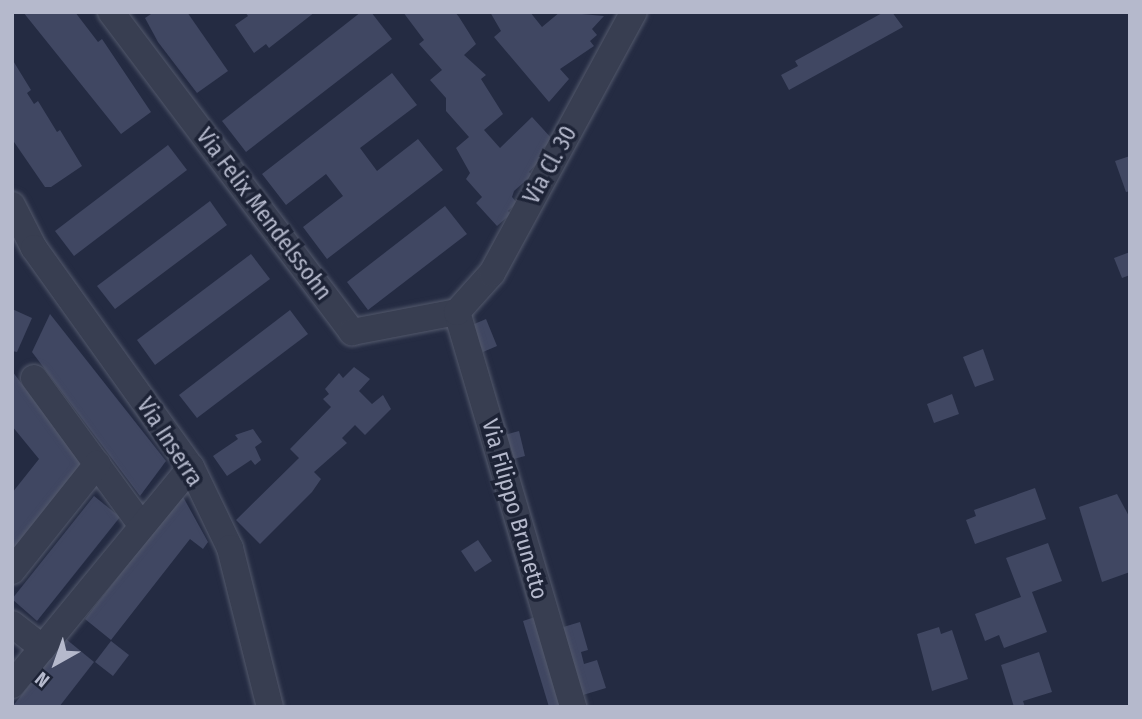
<!DOCTYPE html>
<html>
<head>
<meta charset="utf-8">
<style>
	body { margin:0 }
	#map { position:relative; width:1142px; height:719px; overflow:hidden; background:#242b42; font-family:"Fira Sans Condensed",sans-serif }
	div>[style] { position:absolute }
	[style*='--x'] { left:calc(var(--x)*1px); top:calc(var(--y)*1px); width:calc(var(--w)*1px); rotate:calc(var(--a)*1deg) }
	.building>* { inset:0; background:#404762 }
	.roads { filter:drop-shadow(0 0 2px #53596c) drop-shadow(0 0 2px #53596c) }
	.minor>* { height:26px; margin:-13px; padding:0 13px; transform-origin:13px; border-radius:13px; background:#383e51 }
	span { translate:-50% -50%; white-space:nowrap; text-align:center; line-height:1.15; -webkit-text-stroke:7px #1d2336; paint-order:stroke }
	.street-label { font-size:23px; color:#b5b9cc }
	.frame { position:absolute; inset:0; border:14px solid #b5b9cc; pointer-events:none }
	.north { position:absolute; left:21px; top:628px; width:70px; height:70px; -webkit-text-stroke:5px #1d2336; paint-order:stroke; rotate:220deg; font-size:19px; font-weight:700; line-height:28px; text-align:center; color:#b5b9cc }
	.north::after { content:''; display:block; margin:auto; width:24px; height:32px; background:#b5b9cc; clip-path:polygon(50% 0,100% 100%,50% 72%,0 100%) }
</style>
</head>
<body>
<div id="map">
	<div class="building">
		<i style="clip-path:polygon(23px 12px,75px 12px,98px 42px,102px 39px,151px 112px,121px 134px)"></i>
		<i style="clip-path:polygon(154px 12px,187px 12px,228px 71px,197px 93px,158px 42px,145px 18px)"></i>
		<i style="clip-path:polygon(245px 12px,315px 12px,269px 48px,266px 44px,254px 53px,235px 25px,248px 16px)"></i>
		<i style="clip-path:polygon(361px 12px,371px 12px,392px 39px,246px 152px,222px 121px)"></i>
		<i style="clip-path:polygon(403px 12px,455px 12px,459px 17px,476px 44px,464px 55px,486px 75px,481px 79px,503px 114px,484px 130px,500px 148px,532px 117px,553px 140px,542px 149px,546px 154px,529px 172px,532px 175px,514px 191px,512px 197px,517px 203px,508px 211px,511px 214px,497px 226px,476px 203px,482px 197px,466px 179px,470px 173px,456px 148px,469px 137px,446px 111px,446px 98px,430px 80px,442px 70px,419px 44px,424px 40px)"></i>
		<i style="clip-path:polygon(490px 12px,530px 12px,542px 27px,560px 12px,604px 16px,592px 29px,597px 35px,590px 41px,594px 46px,560px 69px,569px 79px,549px 102px,494px 37px,501px 31px)"></i>
		<i style="clip-path:polygon(884px 12px,892px 12px,903px 27px,789px 90px,781px 75px,798px 66px,795px 61px)"></i>
		<i style="clip-path:polygon(12px 59px,31px 90px,27px 93px,34px 104px,38px 101px,57px 132px,60px 130px,82px 166px,51px 187px,45px 187px,12px 139px)"></i>
		<i style="clip-path:polygon(392px 73px,417px 105px,360px 148px,377px 171px,418px 139px,443px 170px,327px 259px,303px 227px,343px 196px,326px 174px,286px 205px,262px 174px)"></i>
		<i style="clip-path:polygon(168px 145px,187px 170px,74px 256px,55px 231px)"></i>
		<i style="clip-path:polygon(1130px 156px,1130px 191px,1126px 192px,1115px 161px)"></i>
		<i style="clip-path:polygon(210px 201px,227px 225px,115px 309px,97px 286px)"></i>
		<i style="clip-path:polygon(445px 206px,467px 234px,368px 310px,347px 282px)"></i>
		<i style="clip-path:polygon(1130px 252px,1130px 275px,1122px 278px,1114px 258px)"></i>
		<i style="clip-path:polygon(251px 254px,270px 279px,155px 365px,137px 340px)"></i>
		<i style="clip-path:polygon(12px 309px,32px 318px,17px 352px,12px 351px)"></i>
		<i style="clip-path:polygon(290px 310px,308px 334px,197px 418px,179px 395px)"></i>
		<i style="clip-path:polygon(50px 314px,166px 461px,140px 496px,32px 352px)"></i>
		<i style="clip-path:polygon(486px 319px,497px 346px,483px 352px,472px 325px)"></i>
		<i style="clip-path:polygon(983px 349px,994px 380px,975px 387px,963px 357px)"></i>
		<i style="clip-path:polygon(354px 367px,370px 379px,359px 391px,372px 404px,383px 395px,391px 409px,365px 435px,355px 425px,342px 438px,347px 443px,314px 472px,321px 479px,312px 492px,260px 544px,236px 520px,299px 458px,290px 449px,331px 407px,323px 399px,329px 394px,325px 389px,339px 373px,343px 378px)"></i>
		<i style="clip-path:polygon(12px 371px,82px 463px,12px 552px,12px 493px,39px 459px,12px 426px)"></i>
		<i style="clip-path:polygon(952px 394px,959px 414px,934px 423px,927px 404px)"></i>
		<i style="clip-path:polygon(253px 429px,262px 442px,255px 447px,261px 460px,255px 465px,251px 460px,227px 476px,213px 456px,238px 439px,235px 435px)"></i>
		<i style="clip-path:polygon(519px 431px,525px 456px,510px 460px,504px 435px)"></i>
		<i style="clip-path:polygon(1035px 488px,1046px 519px,975px 544px,966px 520px,976px 516px,974px 510px)"></i>
		<i style="clip-path:polygon(1117px 494px,1130px 518px,1130px 572px,1102px 582px,1079px 507px)"></i>
		<i style="clip-path:polygon(182px 495px,208px 542px,203px 549px,190px 539px,111px 640px,85px 619px)"></i>
		<i style="clip-path:polygon(94px 496px,120px 517px,37px 621px,12px 599px)"></i>
		<i style="clip-path:polygon(478px 540px,492px 561px,475px 572px,461px 551px)"></i>
		<i style="clip-path:polygon(1048px 543px,1062px 581px,1032px 592px,1047px 632px,1004px 648px,999px 635px,985px 641px,975px 614px,1021px 597px,1006px 558px)"></i>
		<i style="clip-path:polygon(541px 615px,569px 707px,549px 707px,523px 621px)"></i>
		<i style="clip-path:polygon(580px 622px,588px 650px,581px 652px,584px 664px,597px 660px,606px 688px,583px 695px,560px 628px)"></i>
		<i style="clip-path:polygon(939px 627px,941px 634px,952px 630px,968px 679px,932px 691px,917px 634px)"></i>
		<i style="clip-path:polygon(66px 639px,94px 662px,59px 707px,12px 707px)"></i>
		<i style="clip-path:polygon(111px 641px,129px 655px,113px 676px,95px 662px)"></i>
		<i style="clip-path:polygon(1039px 652px,1052px 692px,1023px 701px,1025px 707px,1014px 707px,1001px 665px)"></i>
	</div>
	<div class="roads">
		<div class="minor">
			<i style="--x:111;--y:12;--w:401;--a:53"></i>
			<i style="--x:352;--y:332;--w:107;--a:-10.8"></i>
			<i style="--x:12;--y:205;--w:48;--a:62.9"></i>
			<i style="--x:34;--y:248;--w:269;--a:54.4"></i>
			<i style="--x:191;--y:467;--w:90;--a:64.3"></i>
			<i style="--x:230;--y:548;--w:164;--a:75.9"></i>
			<i style="--x:457;--y:312;--w:412;--a:73.6"></i>
			<i style="--x:457;--y:312;--w:52;--a:-48.1"></i>
			<i style="--x:492;--y:273;--w:297;--a:-61.5"></i>
			<i style="--x:34;--y:378;--w:183;--a:53.9"></i>
			<i style="--x:12;--y:571;--w:137;--a:-51.5"></i>
			<i style="--x:12;--y:624;--w:39;--a:38"></i>
			<i style="--x:12;--y:685;--w:282;--a:-50.6"></i>
		</div>
	</div>
	<div class="street-label">
		<span style="left:550px;top:165px;rotate:-61deg">Via Cl. 30</span>
		<span style="left:264px;top:214px;rotate:53deg">Via Felix Mendelssohn</span>
		<span style="left:170px;top:442px;rotate:57deg">Via Inserra</span>
		<span style="left:515px;top:509px;rotate:74deg">Via Filippo Brunetto</span>
	</div>
	<div class="frame"></div>
	<div class="north">N</div>
</div>
</body>
</html>
